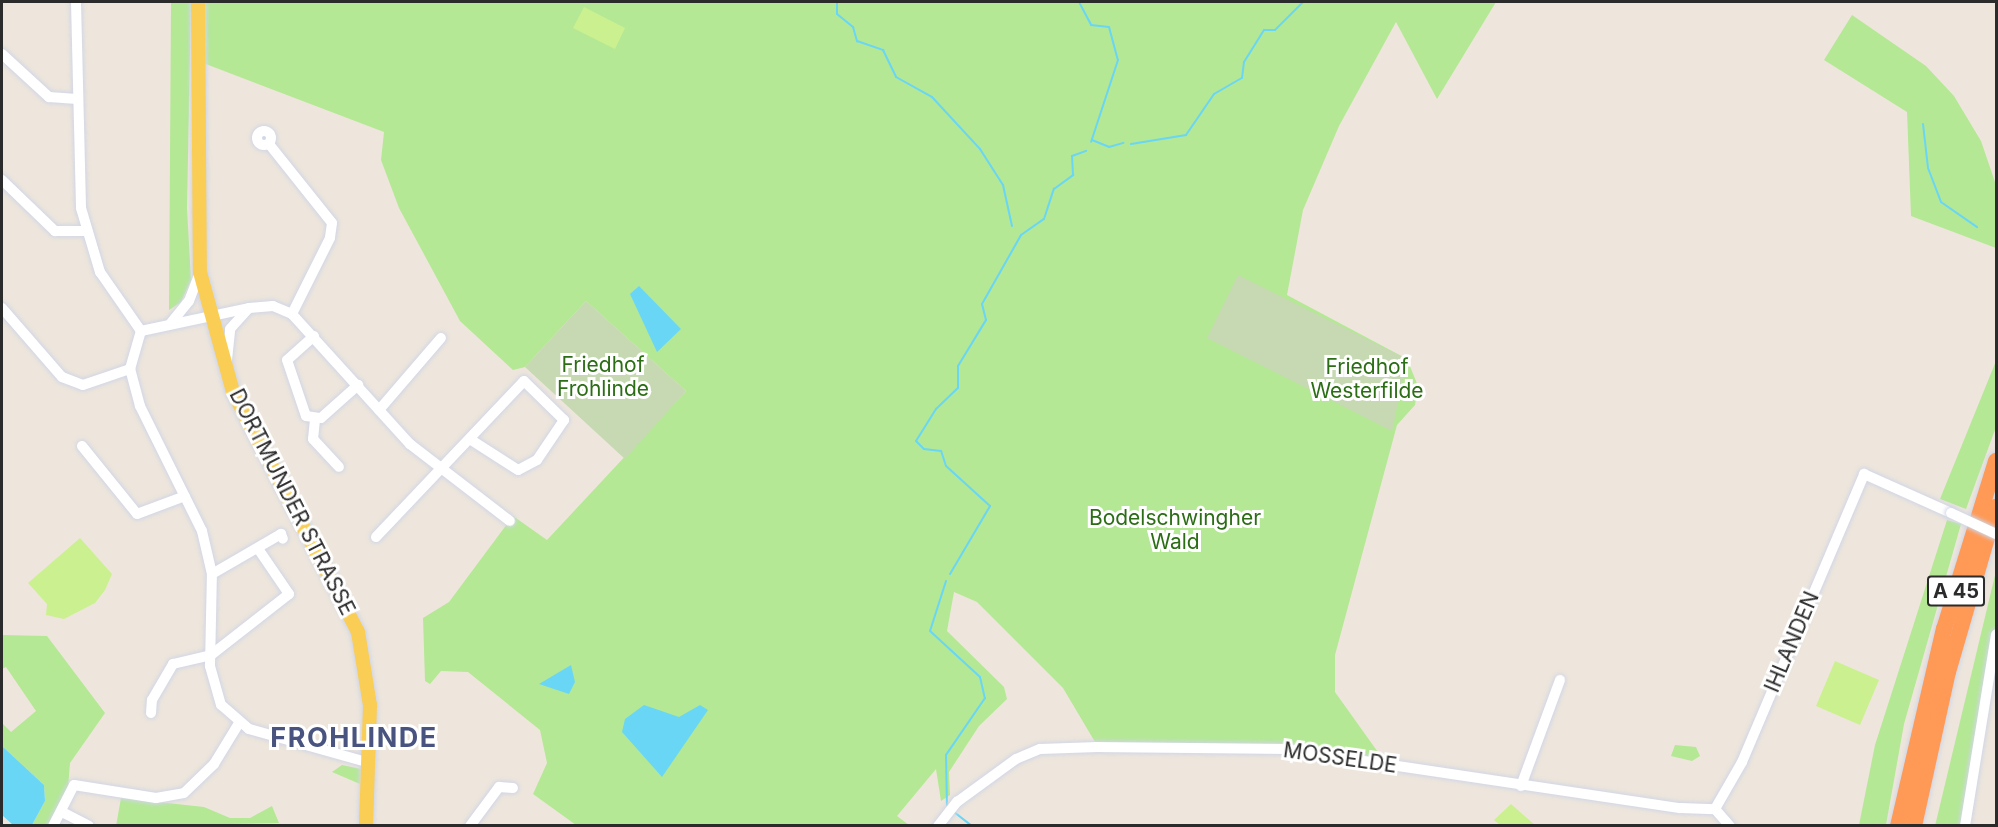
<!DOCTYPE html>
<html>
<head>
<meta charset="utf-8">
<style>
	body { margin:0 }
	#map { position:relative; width:1998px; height:827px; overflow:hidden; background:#eee6dc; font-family:Inter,sans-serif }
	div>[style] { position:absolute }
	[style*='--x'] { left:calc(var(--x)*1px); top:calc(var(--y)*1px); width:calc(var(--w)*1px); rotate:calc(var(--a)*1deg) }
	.green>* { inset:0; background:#b4e895 }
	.cemetery>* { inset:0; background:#c6d9b2 }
	.pitch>* { inset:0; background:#cbf090 }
	.water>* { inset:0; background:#69d6f6 }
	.stream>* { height:2px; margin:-1px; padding:0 1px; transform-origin:1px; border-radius:1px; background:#69d6f6 }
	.roads { filter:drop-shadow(0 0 2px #d1d6e5) drop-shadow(0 0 2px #d1d6e5) }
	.minor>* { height:10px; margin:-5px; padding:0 5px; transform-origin:5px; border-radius:5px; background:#fff }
	.minor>.ring { margin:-5px; padding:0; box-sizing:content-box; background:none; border:10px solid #fff; border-radius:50% }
	.major>* { height:14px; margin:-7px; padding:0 7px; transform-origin:7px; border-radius:7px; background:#facd55 }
	.highway>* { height:16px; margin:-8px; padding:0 8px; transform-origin:8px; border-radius:8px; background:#ff9956 }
	.bridges { filter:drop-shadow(0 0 2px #d1d6e5) drop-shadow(0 0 2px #d1d6e5) }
	.minor-bridge>* { height:10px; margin:-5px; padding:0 5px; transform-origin:5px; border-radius:5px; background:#fff }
	span { translate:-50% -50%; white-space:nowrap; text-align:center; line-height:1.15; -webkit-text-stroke:6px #fff; paint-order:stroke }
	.shield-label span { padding:2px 4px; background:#fff; border:2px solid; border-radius:4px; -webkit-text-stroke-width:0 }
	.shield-label { font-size:20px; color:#2b2b2b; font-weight:700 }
	.park-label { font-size:21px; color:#2b6e15 }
	.street-label { font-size:21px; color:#2b2b2b }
	.district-label { font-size:27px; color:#48547f; font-weight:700; letter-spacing:1.5px }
	.frame { position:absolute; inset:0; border:3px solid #2b2b2b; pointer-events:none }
</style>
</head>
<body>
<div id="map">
	<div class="green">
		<i style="clip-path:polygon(171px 2px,191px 2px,187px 208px,191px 280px,181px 302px,169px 310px)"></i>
		<i style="clip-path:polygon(198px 2px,1496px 2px,1437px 99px,1396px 22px,1339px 126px,1303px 210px,1287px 295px,1407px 359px,1418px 386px,1415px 405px,1397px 425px,1335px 655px,1335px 692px,1380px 755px,1378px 760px,1308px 749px,1098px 747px,1063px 688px,977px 602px,954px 592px,947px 631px,1004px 687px,1007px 699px,979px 726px,949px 772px,950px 795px,941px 801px,936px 769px,897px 816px,909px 825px,576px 825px,533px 794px,547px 763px,540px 730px,468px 672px,441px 671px,430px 684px,425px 681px,423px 618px,449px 602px,513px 516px,547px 540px,686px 391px,586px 301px,525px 367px,513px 370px,460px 321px,399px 208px,381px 160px,384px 132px,198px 61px)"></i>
		<i style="clip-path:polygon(1852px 15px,1926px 66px,1954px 96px,1981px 141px,1996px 185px,1996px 248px,1911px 216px,1907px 112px,1824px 60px)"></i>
		<i style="clip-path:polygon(1996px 361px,1996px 427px,1966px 509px,1940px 499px)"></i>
		<i style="clip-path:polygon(1947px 520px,1961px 524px,1904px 724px,1886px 825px,1859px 825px,1875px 745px)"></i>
		<i style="clip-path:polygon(1996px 571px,1996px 626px,1961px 825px,1935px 826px)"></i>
		<i style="clip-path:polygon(2px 635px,47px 636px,105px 713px,70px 763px,67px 801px,53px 825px,32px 825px,45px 801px,44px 785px,2px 746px,2px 723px,11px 732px,36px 711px,6px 667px,2px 669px)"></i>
		<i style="clip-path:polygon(1675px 745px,1696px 747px,1700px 756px,1692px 761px,1671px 756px)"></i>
		<i style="clip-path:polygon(342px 765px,361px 769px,360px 784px,332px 772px)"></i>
		<i style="clip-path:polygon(121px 798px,204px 807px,230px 818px,250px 818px,272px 806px,279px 823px,116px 826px)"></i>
	</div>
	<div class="cemetery">
		<i style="clip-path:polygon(1238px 275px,1407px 359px,1392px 431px,1207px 338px)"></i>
		<i style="clip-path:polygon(586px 301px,686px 391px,625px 459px,525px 367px)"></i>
	</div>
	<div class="pitch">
		<i style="clip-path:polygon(584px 7px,625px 28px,615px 49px,573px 28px)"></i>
		<i style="clip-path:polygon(80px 538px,112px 574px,105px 590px,95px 603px,64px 619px,46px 615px,47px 604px,28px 583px)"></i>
		<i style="clip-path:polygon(1835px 661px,1879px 680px,1860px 725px,1816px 706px)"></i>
		<i style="clip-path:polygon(1511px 804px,1535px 825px,1500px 825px,1494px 820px)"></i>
	</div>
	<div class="water">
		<i style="clip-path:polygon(639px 286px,681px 329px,657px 352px,630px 294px)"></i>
		<i style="clip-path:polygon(571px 665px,575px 682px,569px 694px,539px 684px)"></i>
		<i style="clip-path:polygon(644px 705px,679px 717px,700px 705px,708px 710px,662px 777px,622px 732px,625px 719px)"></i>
		<i style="clip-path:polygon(2px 746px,44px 785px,45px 801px,32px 825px,13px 825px,2px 815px)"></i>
	</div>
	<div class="stream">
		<i style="--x:837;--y:2;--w:12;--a:90"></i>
		<i style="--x:837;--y:14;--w:21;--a:39"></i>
		<i style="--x:853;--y:27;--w:15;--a:74"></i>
		<i style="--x:857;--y:41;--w:28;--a:19"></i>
		<i style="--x:883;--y:50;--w:30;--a:64"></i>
		<i style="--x:896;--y:77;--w:41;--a:29.1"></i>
		<i style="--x:932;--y:97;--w:71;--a:47.3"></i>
		<i style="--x:980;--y:149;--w:43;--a:57.4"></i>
		<i style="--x:1003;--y:185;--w:42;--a:77.6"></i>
		<i style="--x:1079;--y:2;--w:26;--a:62"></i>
		<i style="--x:1091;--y:25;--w:18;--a:6"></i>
		<i style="--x:1109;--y:27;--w:34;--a:75"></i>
		<i style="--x:1118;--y:60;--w:86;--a:108.2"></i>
		<i style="--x:1923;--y:124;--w:44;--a:83.5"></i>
		<i style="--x:1928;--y:168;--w:36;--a:69"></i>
		<i style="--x:1941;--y:202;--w:44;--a:34.8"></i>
		<i style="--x:1092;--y:140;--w:18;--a:22"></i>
		<i style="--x:1109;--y:147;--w:15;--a:-16"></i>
		<i style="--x:1131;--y:144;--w:56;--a:-9.3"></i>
		<i style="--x:1186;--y:135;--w:50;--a:-55.7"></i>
		<i style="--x:1214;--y:94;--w:32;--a:-30"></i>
		<i style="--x:1242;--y:78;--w:16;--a:-83"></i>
		<i style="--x:1244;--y:62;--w:38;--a:-58"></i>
		<i style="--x:1264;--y:30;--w:11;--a:0"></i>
		<i style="--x:1275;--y:30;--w:40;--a:-45"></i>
		<i style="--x:950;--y:574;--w:79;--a:-59.5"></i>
		<i style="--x:990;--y:506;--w:59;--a:-137.7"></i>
		<i style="--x:946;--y:466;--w:16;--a:-108"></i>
		<i style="--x:941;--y:451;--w:17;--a:-173"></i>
		<i style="--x:924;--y:449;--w:11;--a:-135"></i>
		<i style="--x:916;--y:441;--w:38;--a:-58"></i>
		<i style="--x:936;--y:409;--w:30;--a:-44"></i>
		<i style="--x:958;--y:388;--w:22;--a:-90"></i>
		<i style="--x:958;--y:366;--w:54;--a:-58.7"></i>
		<i style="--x:986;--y:320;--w:16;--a:-104"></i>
		<i style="--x:982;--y:304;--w:79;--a:-60.5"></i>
		<i style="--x:1021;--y:235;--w:28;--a:-35"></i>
		<i style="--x:1044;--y:219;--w:32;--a:-72"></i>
		<i style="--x:1054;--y:189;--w:24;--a:-36"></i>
		<i style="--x:1073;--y:175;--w:19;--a:-93"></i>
		<i style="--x:1072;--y:156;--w:15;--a:-20"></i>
		<i style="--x:946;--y:581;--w:52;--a:107.7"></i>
		<i style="--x:930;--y:631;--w:68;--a:42.6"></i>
		<i style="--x:980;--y:677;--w:22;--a:77"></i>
		<i style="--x:985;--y:698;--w:69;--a:124.4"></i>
		<i style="--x:946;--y:755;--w:50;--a:88.9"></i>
		<i style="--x:954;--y:812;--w:23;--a:38"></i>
	</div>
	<div class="roads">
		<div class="minor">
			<i style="--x:76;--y:2;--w:206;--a:88.6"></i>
			<i style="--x:81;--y:208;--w:67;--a:73.5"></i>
			<i style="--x:100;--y:272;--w:72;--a:55.2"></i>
			<i style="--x:2;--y:54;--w:64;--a:42.5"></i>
			<i style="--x:49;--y:97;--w:28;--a:4"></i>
			<i class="ring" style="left:257px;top:131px;width:4px;height:4px"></i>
			<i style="--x:269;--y:144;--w:101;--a:51.4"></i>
			<i style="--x:332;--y:223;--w:15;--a:98"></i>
			<i style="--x:330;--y:238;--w:85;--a:116.6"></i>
			<i style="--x:2;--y:180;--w:74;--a:43.9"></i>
			<i style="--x:55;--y:231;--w:31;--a:0"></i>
			<i style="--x:2;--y:308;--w:91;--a:49"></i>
			<i style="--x:62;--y:377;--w:22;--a:21"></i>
			<i style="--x:83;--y:385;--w:50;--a:-18.8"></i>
			<i style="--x:171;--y:323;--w:28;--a:-51"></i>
			<i style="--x:189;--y:301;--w:31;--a:-69"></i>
			<i style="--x:314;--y:336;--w:36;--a:138"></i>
			<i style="--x:287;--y:360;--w:59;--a:71.3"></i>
			<i style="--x:306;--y:416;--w:15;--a:8"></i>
			<i style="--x:321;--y:418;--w:50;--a:-41.7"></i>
			<i style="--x:227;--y:360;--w:31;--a:-84"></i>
			<i style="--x:230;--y:329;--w:28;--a:-48"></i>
			<i style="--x:379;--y:410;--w:95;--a:-49.3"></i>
			<i style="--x:315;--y:420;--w:19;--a:96"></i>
			<i style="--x:313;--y:439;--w:38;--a:47"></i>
			<i style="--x:82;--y:446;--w:87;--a:51"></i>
			<i style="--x:137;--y:514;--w:51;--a:-20.6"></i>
			<i style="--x:376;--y:537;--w:215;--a:-46.5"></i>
			<i style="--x:524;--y:381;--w:56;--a:44.3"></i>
			<i style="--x:564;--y:420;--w:48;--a:124"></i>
			<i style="--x:537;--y:460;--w:21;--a:152"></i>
			<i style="--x:518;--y:470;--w:56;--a:-147.4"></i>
			<i style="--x:212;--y:574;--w:80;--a:-30.1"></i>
			<i style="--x:281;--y:534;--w:5;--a:68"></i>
			<i style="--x:151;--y:713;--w:13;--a:-86"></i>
			<i style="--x:152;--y:700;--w:42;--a:-59.7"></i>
			<i style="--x:173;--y:664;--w:39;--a:-13"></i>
			<i style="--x:211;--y:655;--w:99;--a:-38"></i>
			<i style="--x:289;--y:594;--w:53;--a:-124.3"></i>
			<i style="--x:370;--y:763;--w:126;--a:-164.3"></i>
			<i style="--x:249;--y:729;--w:37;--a:-139"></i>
			<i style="--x:221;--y:705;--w:41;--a:-105.8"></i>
			<i style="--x:210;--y:666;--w:92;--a:-88.8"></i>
			<i style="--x:212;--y:574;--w:44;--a:-103.1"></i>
			<i style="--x:202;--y:531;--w:140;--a:-116.4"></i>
			<i style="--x:140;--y:406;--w:38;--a:-105"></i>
			<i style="--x:130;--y:369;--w:40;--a:-74"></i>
			<i style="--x:141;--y:331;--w:110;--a:-12"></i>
			<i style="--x:249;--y:308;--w:24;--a:-5"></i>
			<i style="--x:273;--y:306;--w:21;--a:23"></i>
			<i style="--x:292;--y:314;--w:176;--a:47.8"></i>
			<i style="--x:410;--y:444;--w:126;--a:37.6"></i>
			<i style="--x:1521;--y:786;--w:113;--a:-69.8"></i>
			<i style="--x:1715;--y:809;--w:54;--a:-60.1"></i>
			<i style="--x:1742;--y:762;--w:313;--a:-67"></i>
			<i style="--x:1864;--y:474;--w:95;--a:24.1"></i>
			<i style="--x:1715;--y:809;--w:23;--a:49"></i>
			<i style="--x:62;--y:812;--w:30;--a:27"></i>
			<i style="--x:53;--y:826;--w:46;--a:-62.9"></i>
			<i style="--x:74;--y:785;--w:83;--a:9"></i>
			<i style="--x:156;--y:798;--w:28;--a:-10"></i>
			<i style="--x:184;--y:793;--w:42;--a:-44"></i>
			<i style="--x:214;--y:764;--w:48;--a:-58.6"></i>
			<i style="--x:470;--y:826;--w:49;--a:-53.4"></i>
			<i style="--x:499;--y:787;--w:14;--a:4"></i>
			<i style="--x:938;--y:826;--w:31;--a:-52"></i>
			<i style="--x:957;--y:802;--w:73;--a:-36.1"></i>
			<i style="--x:1016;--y:759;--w:26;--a:-23"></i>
			<i style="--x:1040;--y:749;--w:58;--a:-2"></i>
			<i style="--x:1098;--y:747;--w:186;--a:0.6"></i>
			<i style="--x:1284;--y:749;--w:400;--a:8.5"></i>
			<i style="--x:1680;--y:808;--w:35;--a:2"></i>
			<i style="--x:1965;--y:826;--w:194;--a:-80.8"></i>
		</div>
		<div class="major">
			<i style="--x:198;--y:2;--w:270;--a:89.6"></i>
			<i style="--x:200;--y:272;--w:124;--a:74.6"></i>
			<i style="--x:233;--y:392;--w:271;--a:62.5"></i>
			<i style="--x:358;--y:632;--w:74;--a:80.7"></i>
			<i style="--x:370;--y:705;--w:121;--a:91.9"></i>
		</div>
		<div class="highway">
			<i style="--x:1898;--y:826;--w:202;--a:-76.9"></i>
			<i style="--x:1944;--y:629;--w:176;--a:-72.8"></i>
			<i style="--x:1914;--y:826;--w:158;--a:-77.6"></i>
			<i style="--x:1948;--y:672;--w:172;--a:-73.8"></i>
		</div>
	</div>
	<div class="bridges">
		<div class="minor-bridge">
			<i style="--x:1951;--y:513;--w:50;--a:25"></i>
		</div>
	</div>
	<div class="shield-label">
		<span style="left:1956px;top:591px">A 45</span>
	</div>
	<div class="park-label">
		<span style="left:603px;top:377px">Friedhof<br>Frohlinde</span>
		<span style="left:1367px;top:379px">Friedhof<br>Westerfilde</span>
		<span style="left:1175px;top:530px">Bodelschwingher<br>Wald</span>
	</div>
	<div class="street-label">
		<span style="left:292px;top:502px;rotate:63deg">DORTMUNDER STRASSE</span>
		<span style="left:1792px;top:642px;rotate:-67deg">IHLANDEN</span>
		<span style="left:1340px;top:758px;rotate:8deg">MOSSELDE</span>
	</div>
	<div class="district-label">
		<span style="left:354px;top:738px">FROHLINDE</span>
	</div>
	<div class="frame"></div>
</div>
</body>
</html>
